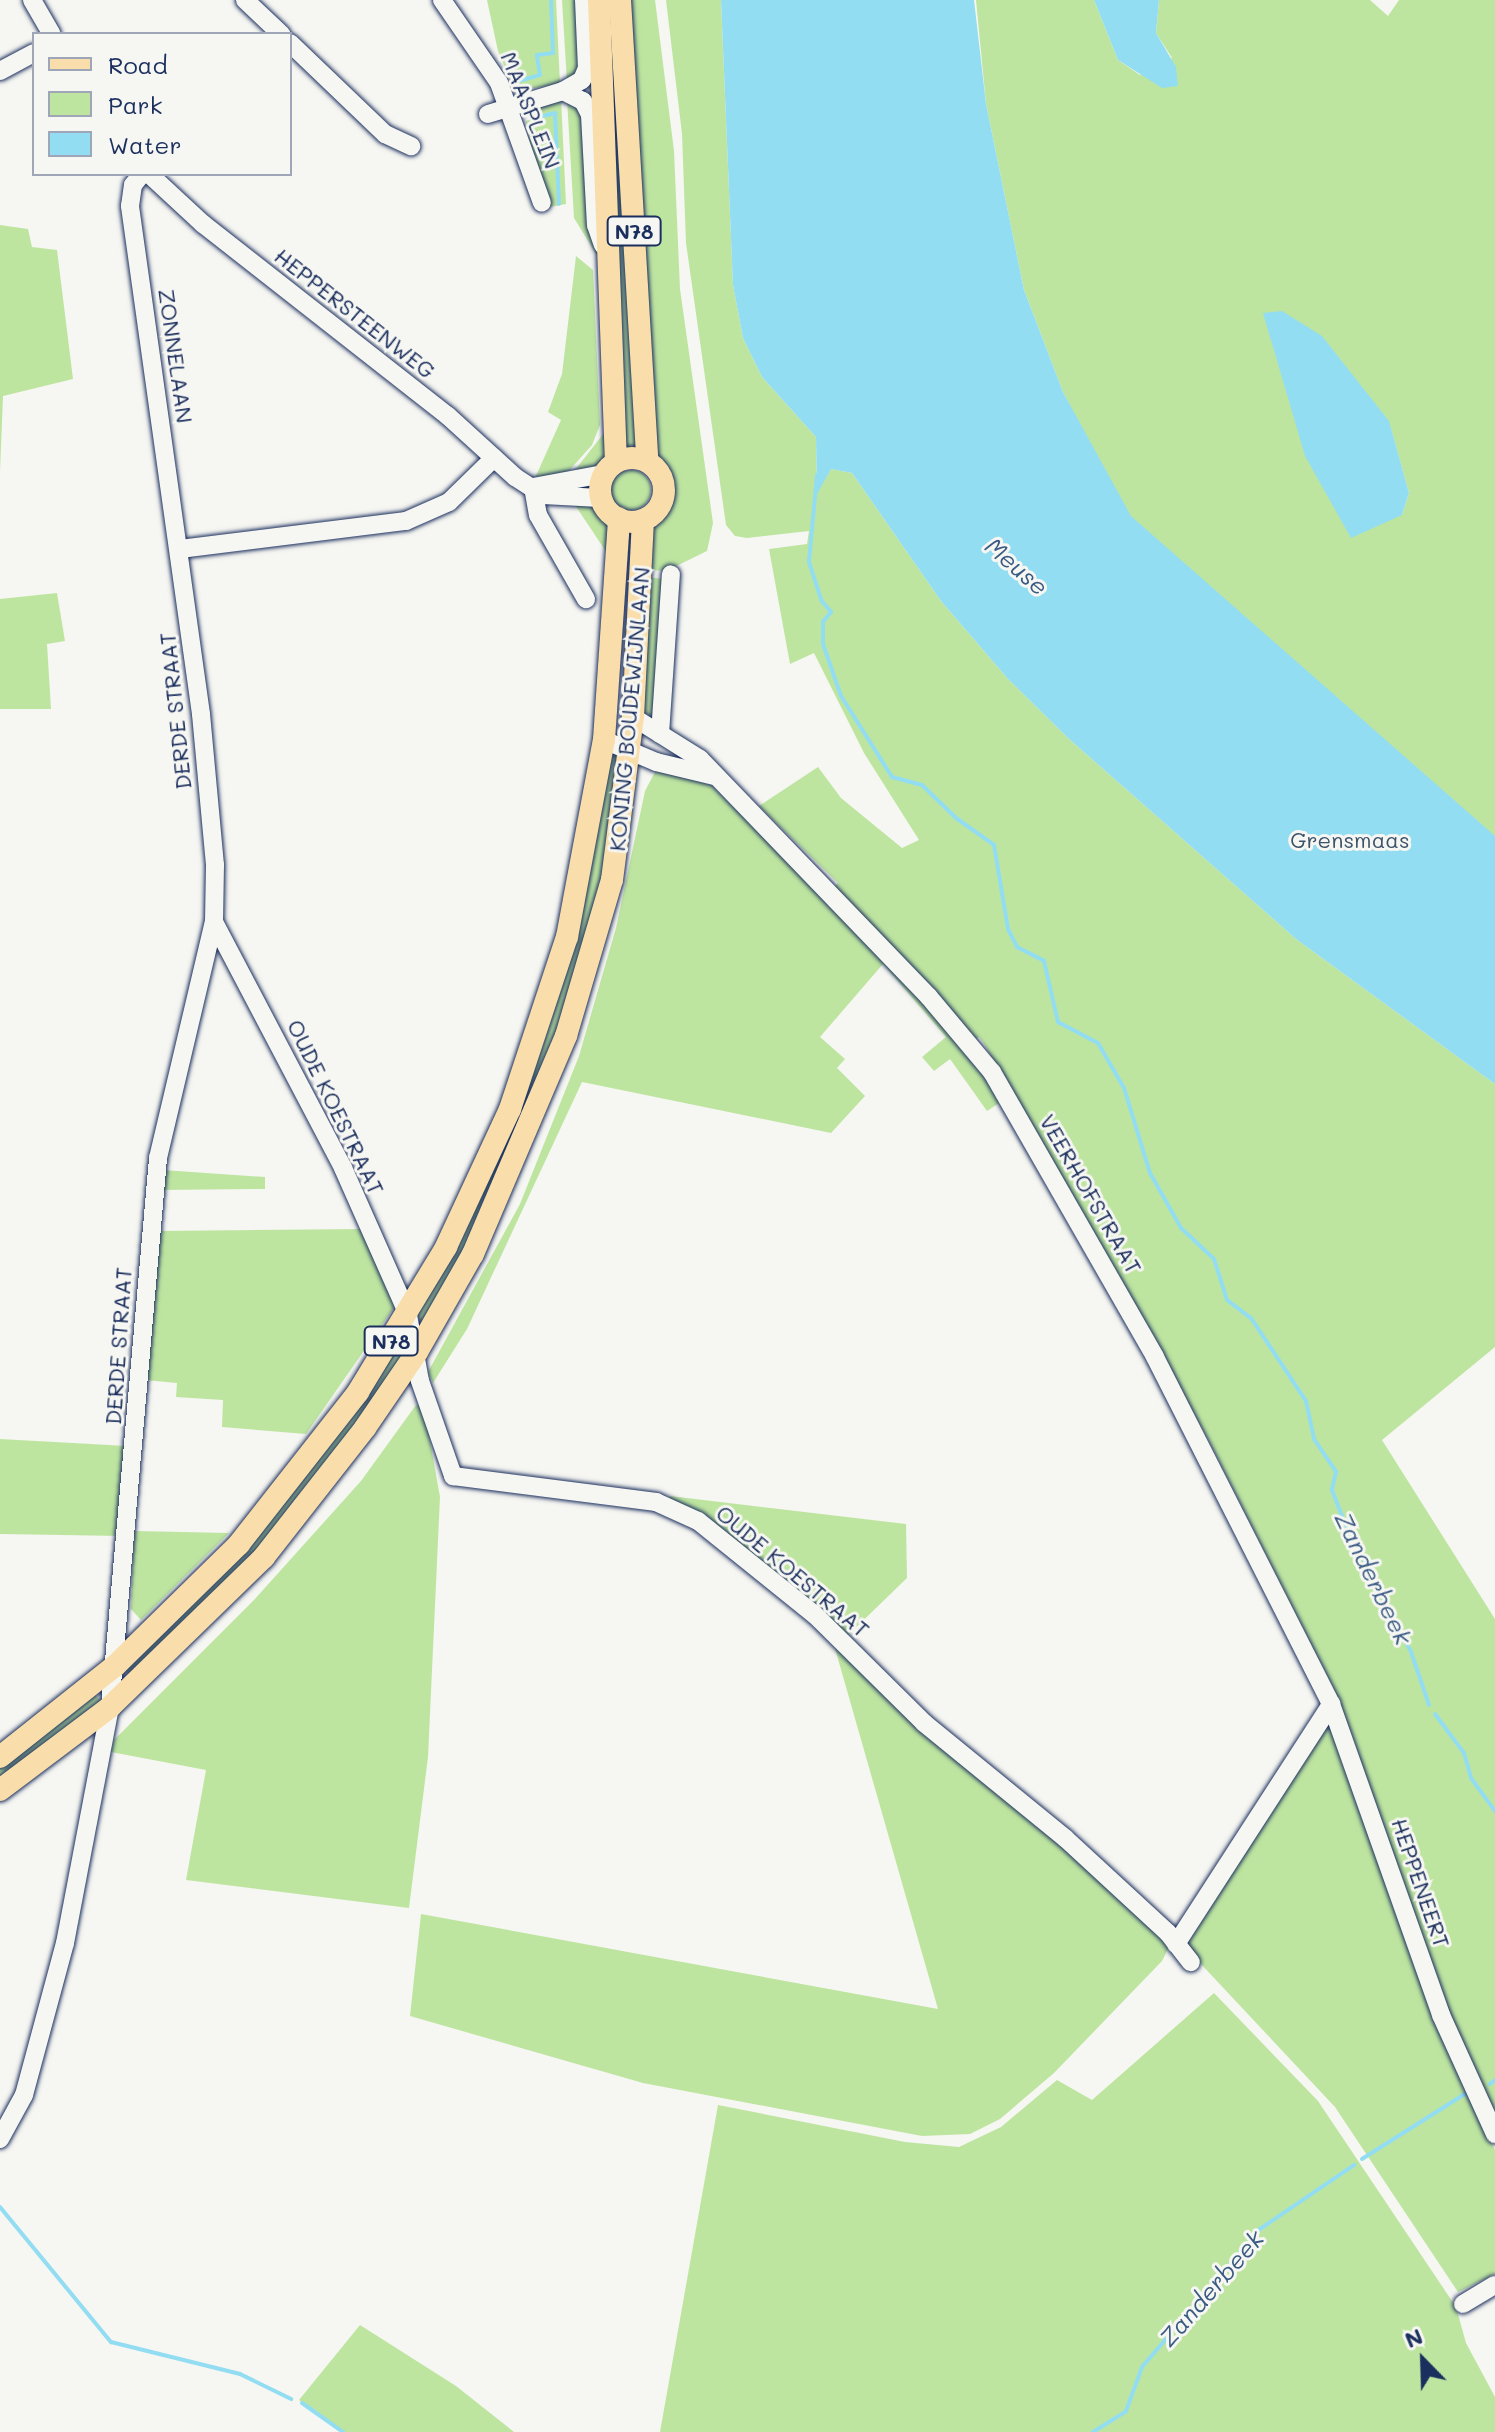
<!DOCTYPE html>
<html>
<head>
<meta charset="utf-8">
<style>
	body { margin:0 }
	#map { position:relative; width:1495px; height:2432px; overflow:hidden; background:#f6f6f2; font-family:Mali,sans-serif }
	div>[style] { position:absolute }
	[style*='--x'] { left:calc(var(--x)*1px); top:calc(var(--y)*1px); width:calc(var(--w)*1px); rotate:calc(var(--a)*1deg) }
	.green>* { inset:0; background:#bee5a0 }
	.round { border-radius:50% }
	.water>* { inset:0; background:#92ddf2 }
	.stream>* { height:4px; margin:-2px; padding:0 2px; transform-origin:2px; border-radius:2px; background:#92ddf2 }
	.roads { filter:drop-shadow(0 0 2px #1b2f5e) drop-shadow(0 0 2px #1b2f5e) }
	.minor>* { height:18px; margin:-9px; padding:0 9px; transform-origin:9px; border-radius:9px; background:#f6f6f2 }
	.major>* { height:22px; margin:-11px; padding:0 11px; transform-origin:11px; border-radius:11px; background:#f9deab }
	.major>.ring { margin:-11px; padding:0; box-sizing:content-box; background:none; border:22px solid #f9deab; border-radius:50% }
	span { translate:-50% -50%; white-space:nowrap; text-align:center; line-height:1.15; -webkit-text-stroke:6px #f6f6f2; paint-order:stroke }
	.shield-label span { padding:2px 6px; background:#f6f6f2; border:2px solid; border-radius:6px; -webkit-text-stroke-width:0 }
	.shield-label { font-size:20px; color:#1b2f5e; font-weight:700 }
	.street-label { font-size:22px; color:#1b2f5e }
	.park-label { font-size:22px; color:#3c536b }
	.water-label { font-size:24px; color:#395a83; font-style:italic }
	.legend { position:absolute; left:32px; top:32px; width:260px; height:144px; box-sizing:border-box; background:#f6f6f2; border:2px solid #9ea6b7; margin:0; padding:10px 14px; list-style:none; font-size:24px; color:#1b2f5e }
	.legend li { display:flex; align-items:center; gap:16px; height:40px }
	.legend b { width:40px; border:2px solid #9ea6b7 }
	.north { position:absolute; left:1383px; top:2320px; width:80px; height:80px; -webkit-text-stroke:6px #f6f6f2; paint-order:stroke; rotate:337deg; font-size:22px; font-weight:700; line-height:32px; text-align:center; color:#1b2f5e }
	.north::after { content:''; display:block; margin:auto; width:28px; height:36px; background:#1b2f5e; clip-path:polygon(50% 0,100% 100%,50% 72%,0 100%) }
</style>
</head>
<body>
<div id="map">
	<div class="green">
		<i style="clip-path:polygon(487px 0,556px 0,560px 84px,515px 91px,498px 51px)"></i>
		<i style="clip-path:polygon(562px 0,580px 0,581px 70px,567px 83px)"></i>
		<i style="clip-path:polygon(604px 0,617px 0,638px 450px,624px 450px)"></i>
		<i style="clip-path:polygon(631px 0,655px 0,674px 151px,680px 289px,713px 523px,707px 551px,666px 571px,647px 570px,653px 525px,666px 509px,671px 490px,656px 459px)"></i>
		<i style="clip-path:polygon(666px 0,721px 0,733px 285px,743px 338px,762px 377px,816px 437px,817px 491px,831px 469px,852px 473px,941px 601px,1008px 679px,1068px 738px,1296px 939px,1495px 1084px,1495px 1347px,1382px 1440px,1495px 1619px,1495px 2119px,1459px 2045px,1331px 1683px,1207px 1437px,983px 1042px,979px 1037px,966px 1049px,1002px 1101px,987px 1111px,950px 1059px,934px 1071px,922px 1057px,946px 1037px,883px 964px,820px 1037px,845px 1059px,837px 1068px,865px 1096px,831px 1133px,582px 1082px,467px 1329px,433px 1383px,428px 1372px,520px 1204px,579px 1056px,616px 928px,645px 791px,656px 770px,711px 785px,824px 896px,838px 883px,759px 806px,818px 767px,841px 798px,902px 848px,919px 840px,864px 753px,814px 653px,790px 664px,769px 549px,807px 544px,809px 531px,747px 538px,735px 536px,726px 525px,686px 243px,682px 134px)"></i>
		<i style="clip-path:polygon(evenodd,976px 0,1094px 0,1118px 60px,1140px 75px,1172px 58px,1156px 33px,1159px 0,1370px 0,1388px 16px,1399px 0,1495px 0,1495px 999px,1233px 869px,1053px 490px,1396px 753px,1211px 603px,1131px 517px,1096px 455px,1063px 392px,1024px 290px,986px 104px,976px 0,1389px 422px,1409px 493px,1402px 515px,1389px 422px)"></i>
		<i style="clip-path:polygon(561px 98px,566px 204px,550px 207px,531px 151px,526px 121px,531px 119px,526px 110px)"></i>
		<i style="clip-path:polygon(567px 99px,581px 107px,598px 243px,610px 454px,598px 468px,575px 470px,604px 433px,598px 257px,574px 218px)"></i>
		<i style="clip-path:polygon(0 225px,28px 229px,32px 247px,57px 250px,73px 379px,3px 396px,0 472px)"></i>
		<i style="clip-path:polygon(576px 256px,593px 270px,600px 425px,592px 445px,566px 474px,535px 478px,561px 420px,548px 412px,562px 374px)"></i>
		<i class="round" style="left:611px;top:470px;width:40px;height:40px"></i>
		<i style="clip-path:polygon(575px 505px,591px 505px,609px 524px,607px 553px)"></i>
		<i style="clip-path:polygon(646px 577px,664px 579px,653px 714px,649px 715px,642px 711px)"></i>
		<i style="clip-path:polygon(57px 593px,65px 641px,47px 644px,51px 709px,0 709px,0 599px)"></i>
		<i style="clip-path:polygon(614px 753px,621px 758px,604px 867px,559px 1034px,485px 1212px,422px 1323px,416px 1315px,475px 1205px)"></i>
		<i style="clip-path:polygon(163px 1170px,265px 1177px,265px 1189px,160px 1190px)"></i>
		<i style="clip-path:polygon(363px 1229px,395px 1306px,306px 1434px,222px 1427px,223px 1400px,176px 1397px,177px 1383px,145px 1380px,158px 1231px)"></i>
		<i style="clip-path:polygon(402px 1349px,406px 1356px,284px 1522px,132px 1675px,128px 1673px,126px 1670px,394px 1350px)"></i>
		<i style="clip-path:polygon(416px 1405px,424px 1407px,440px 1497px,428px 1757px,409px 1908px,186px 1880px,206px 1770px,111px 1752px,114px 1740px,253px 1601px,361px 1481px)"></i>
		<i style="clip-path:polygon(0 1439px,127px 1446px,122px 1536px,0 1534px)"></i>
		<i style="clip-path:polygon(670px 1496px,906px 1524px,907px 1578px,844px 1639px,668px 1502px)"></i>
		<i style="clip-path:polygon(134px 1531px,229px 1533px,141px 1620px,131px 1609px)"></i>
		<i style="clip-path:polygon(834px 1645px,1120px 1895px,1169px 1947px,1162px 1961px,1054px 2073px,1000px 2119px,970px 2134px,922px 2136px,643px 2083px,410px 2016px,421px 1914px,938px 2009px)"></i>
		<i style="clip-path:polygon(95px 1695px,101px 1701px,0 1780px,0 1766px)"></i>
		<i style="clip-path:polygon(1330px 1719px,1453px 2062px,1495px 2150px,1495px 2274px,1458px 2292px,1335px 2107px,1185px 1947px)"></i>
		<i style="clip-path:polygon(1214px 1993px,1318px 2101px,1456px 2307px,1466px 2343px,1495px 2397px,1495px 2432px,660px 2432px,718px 2105px,905px 2142px,959px 2147px,1001px 2127px,1057px 2080px,1092px 2100px)"></i>
		<i style="clip-path:polygon(360px 2325px,456px 2386px,514px 2432px,341px 2432px,299px 2400px)"></i>
	</div>
	<div class="water">
		<i style="clip-path:polygon(721px 0,974px 0,986px 104px,1024px 290px,1063px 392px,1131px 516px,1495px 836px,1495px 1084px,1296px 939px,1068px 738px,1008px 679px,941px 601px,852px 473px,831px 469px,817px 494px,816px 437px,762px 377px,743px 338px,733px 285px)"></i>
		<i style="clip-path:polygon(1094px 0,1159px 0,1156px 33px,1176px 67px,1178px 86px,1162px 88px,1118px 60px)"></i>
		<i style="clip-path:polygon(1282px 311px,1322px 336px,1389px 421px,1409px 493px,1402px 515px,1351px 538px,1305px 456px,1263px 313px)"></i>
	</div>
	<div class="stream">
		<i style="--x:519;--y:81;--w:22;--a:-16"></i>
		<i style="--x:540;--y:75;--w:20;--a:-99"></i>
		<i style="--x:537;--y:55;--w:16;--a:-7"></i>
		<i style="--x:553;--y:53;--w:53;--a:-92.2"></i>
		<i style="--x:534;--y:118;--w:22;--a:-13"></i>
		<i style="--x:555;--y:113;--w:91;--a:87.5"></i>
		<i style="--x:817;--y:475;--w:87;--a:95.3"></i>
		<i style="--x:809;--y:562;--w:40;--a:72"></i>
		<i style="--x:821;--y:600;--w:16;--a:50"></i>
		<i style="--x:831;--y:612;--w:13;--a:129"></i>
		<i style="--x:823;--y:622;--w:22;--a:90"></i>
		<i style="--x:823;--y:644;--w:55;--a:70.9"></i>
		<i style="--x:841;--y:696;--w:96;--a:57.8"></i>
		<i style="--x:892;--y:777;--w:31;--a:15"></i>
		<i style="--x:922;--y:785;--w:47;--a:44.1"></i>
		<i style="--x:956;--y:818;--w:47;--a:35.4"></i>
		<i style="--x:994;--y:845;--w:85;--a:80.5"></i>
		<i style="--x:1008;--y:929;--w:20;--a:63"></i>
		<i style="--x:1017;--y:947;--w:30;--a:27"></i>
		<i style="--x:1044;--y:961;--w:63;--a:77.1"></i>
		<i style="--x:1058;--y:1022;--w:45;--a:27.7"></i>
		<i style="--x:1098;--y:1043;--w:52;--a:60"></i>
		<i style="--x:1124;--y:1088;--w:89;--a:73"></i>
		<i style="--x:1150;--y:1173;--w:63;--a:60.6"></i>
		<i style="--x:1181;--y:1228;--w:45;--a:43.2"></i>
		<i style="--x:1214;--y:1259;--w:43;--a:72.4"></i>
		<i style="--x:1227;--y:1300;--w:30;--a:37"></i>
		<i style="--x:1251;--y:1318;--w:100;--a:56.5"></i>
		<i style="--x:1306;--y:1401;--w:39;--a:78"></i>
		<i style="--x:1314;--y:1439;--w:40;--a:56"></i>
		<i style="--x:1336;--y:1472;--w:18;--a:103"></i>
		<i style="--x:1332;--y:1490;--w:31;--a:69"></i>
		<i style="--x:1343;--y:1519;--w:149;--a:62.9"></i>
		<i style="--x:1411;--y:1652;--w:56;--a:71.2"></i>
		<i style="--x:1435;--y:1714;--w:49;--a:53.4"></i>
		<i style="--x:1464;--y:1753;--w:26;--a:74"></i>
		<i style="--x:1471;--y:1778;--w:41;--a:54"></i>
		<i style="--x:1490;--y:2084;--w:6;--a:-39"></i>
		<i style="--x:1362;--y:2159;--w:122;--a:-32.3"></i>
		<i style="--x:0;--y:2207;--w:175;--a:50.6"></i>
		<i style="--x:111;--y:2342;--w:133;--a:13.9"></i>
		<i style="--x:240;--y:2374;--w:57;--a:26.1"></i>
		<i style="--x:302;--y:2403;--w:50;--a:35.3"></i>
		<i style="--x:1093;--y:2432;--w:39;--a:-32"></i>
		<i style="--x:1126;--y:2411;--w:47;--a:-70"></i>
		<i style="--x:1142;--y:2367;--w:182;--a:-49.5"></i>
		<i style="--x:1260;--y:2229;--w:114;--a:-34.2"></i>
	</div>
	<div class="roads">
		<div class="minor">
			<i style="--x:32;--y:0;--w:39;--a:60"></i>
			<i style="--x:245;--y:0;--w:50;--a:43.4"></i>
			<i style="--x:442;--y:0;--w:101;--a:55.5"></i>
			<i style="--x:499;--y:83;--w:127;--a:70.3"></i>
			<i style="--x:584;--y:0;--w:68;--a:87.5"></i>
			<i style="--x:587;--y:68;--w:13;--a:113"></i>
			<i style="--x:582;--y:80;--w:22;--a:150"></i>
			<i style="--x:563;--y:91;--w:22;--a:27"></i>
			<i style="--x:583;--y:101;--w:16;--a:63"></i>
			<i style="--x:590;--y:115;--w:110;--a:86.9"></i>
			<i style="--x:596;--y:225;--w:21;--a:71"></i>
			<i style="--x:290;--y:43;--w:132;--a:43.8"></i>
			<i style="--x:385;--y:134;--w:29;--a:25"></i>
			<i style="--x:0;--y:71;--w:38;--a:-28"></i>
			<i style="--x:488;--y:114;--w:78;--a:-17"></i>
			<i style="--x:149;--y:174;--w:74;--a:42.8"></i>
			<i style="--x:203;--y:224;--w:311;--a:38.1"></i>
			<i style="--x:448;--y:416;--w:91;--a:42.3"></i>
			<i style="--x:515;--y:477;--w:33;--a:33"></i>
			<i style="--x:543;--y:495;--w:57;--a:3"></i>
			<i style="--x:533;--y:487;--w:28;--a:80"></i>
			<i style="--x:538;--y:515;--w:97;--a:60.3"></i>
			<i style="--x:533;--y:487;--w:71;--a:-10.5"></i>
			<i style="--x:180;--y:549;--w:228;--a:-7.1"></i>
			<i style="--x:406;--y:521;--w:47;--a:-23.8"></i>
			<i style="--x:449;--y:502;--w:63;--a:-44.4"></i>
			<i style="--x:633;--y:717;--w:79;--a:32.1"></i>
			<i style="--x:700;--y:759;--w:330;--a:46.1"></i>
			<i style="--x:929;--y:997;--w:98;--a:50"></i>
			<i style="--x:992;--y:1072;--w:328;--a:60.2"></i>
			<i style="--x:1155;--y:1357;--w:389;--a:63.1"></i>
			<i style="--x:1331;--y:1704;--w:330;--a:70.5"></i>
			<i style="--x:1441;--y:2015;--w:131;--a:65.6"></i>
			<i style="--x:660;--y:734;--w:160;--a:-86.1"></i>
			<i style="--x:604;--y:740;--w:56;--a:22.9"></i>
			<i style="--x:656;--y:762;--w:60;--a:13.6"></i>
			<i style="--x:214;--y:922;--w:278;--a:62.3"></i>
			<i style="--x:343;--y:1168;--w:161;--a:66.1"></i>
			<i style="--x:408;--y:1315;--w:67;--a:79.7"></i>
			<i style="--x:420;--y:1381;--w:101;--a:70.8"></i>
			<i style="--x:453;--y:1476;--w:205;--a:7.3"></i>
			<i style="--x:656;--y:1502;--w:46;--a:24.3"></i>
			<i style="--x:698;--y:1521;--w:150;--a:38.8"></i>
			<i style="--x:815;--y:1615;--w:153;--a:44.7"></i>
			<i style="--x:924;--y:1723;--w:182;--a:39.2"></i>
			<i style="--x:1065;--y:1838;--w:140;--a:42.7"></i>
			<i style="--x:1168;--y:1933;--w:37;--a:52"></i>
			<i style="--x:1176;--y:1944;--w:286;--a:-57.1"></i>
			<i style="--x:0;--y:2139;--w:50;--a:-61.4"></i>
			<i style="--x:24;--y:2095;--w:157;--a:-74.9"></i>
			<i style="--x:65;--y:1943;--w:240;--a:-79.2"></i>
			<i style="--x:110;--y:1707;--w:551;--a:-85"></i>
			<i style="--x:158;--y:1158;--w:243;--a:-76.7"></i>
			<i style="--x:214;--y:922;--w:57;--a:-89"></i>
			<i style="--x:215;--y:865;--w:152;--a:-95.3"></i>
			<i style="--x:201;--y:714;--w:513;--a:-97.96"></i>
			<i style="--x:130;--y:206;--w:21;--a:-82"></i>
			<i style="--x:133;--y:185;--w:14;--a:-51"></i>
			<i style="--x:1463;--y:2304;--w:37;--a:-31"></i>
		</div>
		<div class="major">
			<i style="--x:599;--y:0;--w:461;--a:87.9"></i>
			<i style="--x:620;--y:0;--w:462;--a:86.6"></i>
			<i class="ring" style="left:600px;top:458px;width:42px;height:42px"></i>
			<i style="--x:0;--y:1757;--w:147;--a:-38.4"></i>
			<i style="--x:115;--y:1666;--w:174;--a:-44.5"></i>
			<i style="--x:239;--y:1544;--w:193;--a:-51.9"></i>
			<i style="--x:358;--y:1392;--w:170;--a:-58.7"></i>
			<i style="--x:446;--y:1247;--w:152;--a:-65.1"></i>
			<i style="--x:510;--y:1109;--w:181;--a:-71.7"></i>
			<i style="--x:567;--y:937;--w:200;--a:-79.4"></i>
			<i style="--x:604;--y:740;--w:222;--a:-86.1"></i>
			<i style="--x:0;--y:1790;--w:138;--a:-37"></i>
			<i style="--x:110;--y:1707;--w:215;--a:-44.2"></i>
			<i style="--x:264;--y:1557;--w:164;--a:-51.9"></i>
			<i style="--x:365;--y:1428;--w:92;--a:-55.6"></i>
			<i style="--x:417;--y:1352;--w:113;--a:-60.3"></i>
			<i style="--x:473;--y:1254;--w:237;--a:-66.9"></i>
			<i style="--x:566;--y:1036;--w:163;--a:-73.6"></i>
			<i style="--x:612;--y:880;--w:164;--a:-82.7"></i>
			<i style="--x:633;--y:717;--w:197;--a:-87.1"></i>
		</div>
	</div>
	<div class="shield-label">
		<span style="left:634px;top:231px">N78</span>
		<span style="left:391px;top:1341px">N78</span>
	</div>
	<div class="street-label">
		<span style="left:531px;top:110px;rotate:68deg">MAASPLEIN</span>
		<span style="left:355px;top:313px;rotate:38deg">HEPPERSTEENWEG</span>
		<span style="left:176px;top:356px;rotate:82deg">ZONNELAAN</span>
		<span style="left:629px;top:709px;rotate:-85deg">KONING BOUDEWIJNLAAN</span>
		<span style="left:175px;top:711px;rotate:-96deg">DERDE STRAAT</span>
		<span style="left:336px;top:1107px;rotate:64deg">OUDE KOESTRAAT</span>
		<span style="left:1091px;top:1194px;rotate:60deg">VEERHOFSTRAAT</span>
		<span style="left:118px;top:1346px;rotate:-86deg">DERDE STRAAT</span>
		<span style="left:793px;top:1571px;rotate:40deg">OUDE KOESTRAAT</span>
		<span style="left:1421px;top:1883px;rotate:71deg">HEPPENEERT</span>
	</div>
	<div class="park-label">
		<span style="left:1350px;top:840px">Grensmaas</span>
	</div>
	<div class="water-label">
		<span style="left:1017px;top:566px;rotate:41deg">Meuse</span>
		<span style="left:1374px;top:1578px;rotate:64deg">Zanderbeek</span>
		<span style="left:1211px;top:2288px;rotate:-49deg">Zanderbeek</span>
	</div>
	<ul class="legend">
	<li><b style="height:10px;background:#f9deab"></b>Road</li>
	<li><b style="height:22px;background:#bee5a0"></b>Park</li>
	<li><b style="height:22px;background:#92ddf2"></b>Water</li>
	</ul>
	<div class="north">N</div>
</div>
</body>
</html>
